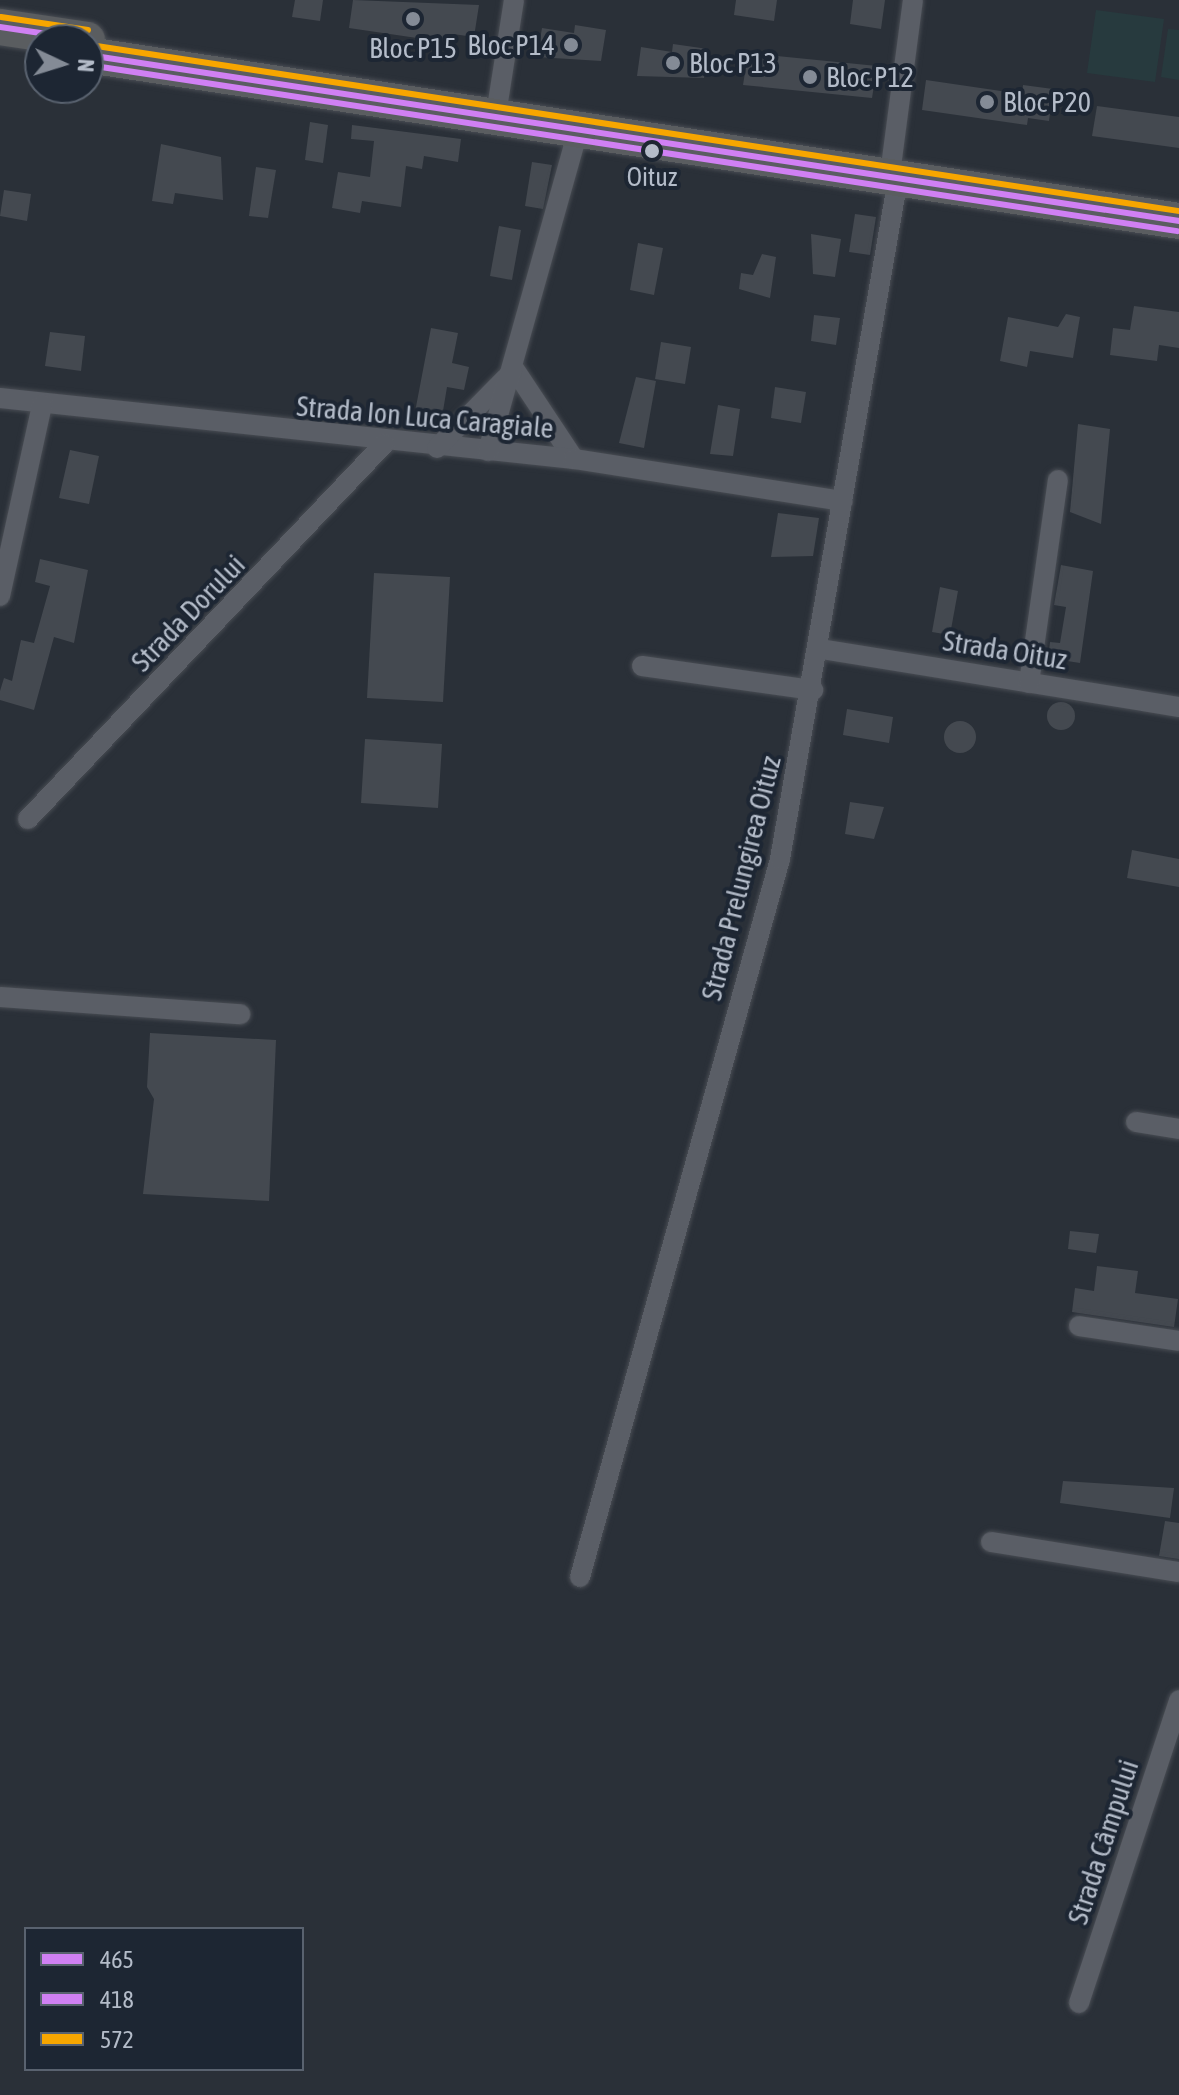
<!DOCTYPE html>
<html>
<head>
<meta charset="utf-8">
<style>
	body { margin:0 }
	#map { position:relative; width:1179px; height:2095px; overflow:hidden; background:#2a3038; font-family:"Asap Condensed",sans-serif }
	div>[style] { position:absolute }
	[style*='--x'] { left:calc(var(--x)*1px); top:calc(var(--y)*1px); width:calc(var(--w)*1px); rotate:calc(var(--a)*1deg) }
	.green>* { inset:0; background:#273a3e }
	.building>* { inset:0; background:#444950 }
	.round { border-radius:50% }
	.roads { filter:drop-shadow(0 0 2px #484c53) drop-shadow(0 0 2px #484c53) }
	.street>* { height:20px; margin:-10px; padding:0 10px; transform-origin:10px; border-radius:10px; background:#5a5e66 }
	.highway>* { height:36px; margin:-18px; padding:0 18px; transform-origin:18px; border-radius:18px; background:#5a5d60 }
	.bus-1>* { height:6px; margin:-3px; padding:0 3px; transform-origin:3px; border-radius:3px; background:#d080f3 }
	.bus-2>* { height:6px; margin:-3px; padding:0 3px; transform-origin:3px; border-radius:3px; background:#d080f3 }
	.bus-3>* { height:6px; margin:-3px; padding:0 3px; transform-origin:3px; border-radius:3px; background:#f7a600 }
	.dots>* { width:22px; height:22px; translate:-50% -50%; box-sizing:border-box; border:4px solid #1d2633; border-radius:50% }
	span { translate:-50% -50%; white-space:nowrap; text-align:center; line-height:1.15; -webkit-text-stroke:8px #1d2633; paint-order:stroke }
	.bus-label { font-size:26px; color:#b4bcc9 }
	.poi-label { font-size:28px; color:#b4bcc9 }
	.right { translate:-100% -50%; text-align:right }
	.left { translate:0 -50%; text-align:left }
	.street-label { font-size:28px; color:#b4bcc9 }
	.legend { position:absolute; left:24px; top:1927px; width:280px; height:144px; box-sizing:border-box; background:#1d2633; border:2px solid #59626f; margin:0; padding:10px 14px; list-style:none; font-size:24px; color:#b4bcc9 }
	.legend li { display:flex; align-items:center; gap:16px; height:40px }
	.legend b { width:40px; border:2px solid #59626f }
	.north { position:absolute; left:24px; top:24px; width:80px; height:80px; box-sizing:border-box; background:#1d2633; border:2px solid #59626f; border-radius:50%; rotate:94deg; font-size:22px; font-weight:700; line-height:32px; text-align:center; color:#b4bcc9 }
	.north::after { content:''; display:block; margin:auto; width:28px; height:36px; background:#848b96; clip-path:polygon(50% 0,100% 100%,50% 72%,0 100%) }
</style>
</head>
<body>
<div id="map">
	<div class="green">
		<i style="clip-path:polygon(1096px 10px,1164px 19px,1155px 82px,1087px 73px)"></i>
		<i style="clip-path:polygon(1168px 29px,1179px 30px,1179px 80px,1161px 77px)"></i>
	</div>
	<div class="building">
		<i style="clip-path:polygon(295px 0,323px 0,320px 21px,292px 17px)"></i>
		<i style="clip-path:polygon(353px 0,479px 5px,474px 37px,453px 34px,451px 43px,349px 28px)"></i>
		<i style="clip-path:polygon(736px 0,777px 0,774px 21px,734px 15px)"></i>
		<i style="clip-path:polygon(853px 0,885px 0,881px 29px,850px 24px)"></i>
		<i style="clip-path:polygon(575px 25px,606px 30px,601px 61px,537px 57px,542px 28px,574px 33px)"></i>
		<i style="clip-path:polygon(673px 44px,708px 49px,704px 78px,637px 76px,641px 47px,672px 52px)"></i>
		<i style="clip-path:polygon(748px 53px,877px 66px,872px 98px,743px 85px)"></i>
		<i style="clip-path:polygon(926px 80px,1022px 94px,1023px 85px,1053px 89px,1049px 121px,1028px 118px,1027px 125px,922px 110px)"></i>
		<i style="clip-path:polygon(1097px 106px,1179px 117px,1179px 148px,1092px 136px)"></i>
		<i style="clip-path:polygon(310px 122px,328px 125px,323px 163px,305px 160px)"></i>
		<i style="clip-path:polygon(352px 125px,461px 139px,458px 162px,424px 156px,422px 169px,406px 166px,401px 207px,362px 201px,360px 213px,332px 208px,338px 172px,370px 177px,374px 141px,351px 139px)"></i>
		<i style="clip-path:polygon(161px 144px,221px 157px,223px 200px,175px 193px,173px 204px,152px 201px)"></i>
		<i style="clip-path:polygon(532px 162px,552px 165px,543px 209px,525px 206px)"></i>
		<i style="clip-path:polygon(256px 167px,276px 170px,268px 218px,249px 216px)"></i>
		<i style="clip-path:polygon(4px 190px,31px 194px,27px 221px,0 216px)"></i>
		<i style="clip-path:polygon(855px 214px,876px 217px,870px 255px,849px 252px)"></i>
		<i style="clip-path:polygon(499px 226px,521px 230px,512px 280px,490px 276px)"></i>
		<i style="clip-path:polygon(811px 234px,841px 239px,835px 277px,813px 274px)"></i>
		<i style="clip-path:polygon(638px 243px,663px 248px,654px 295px,630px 290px)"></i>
		<i style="clip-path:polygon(762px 254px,776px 257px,770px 298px,739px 289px,741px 273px,753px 275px)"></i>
		<i style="clip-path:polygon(1134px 306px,1179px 312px,1179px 348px,1159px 345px,1157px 361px,1110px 355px,1113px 328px,1130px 330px)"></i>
		<i style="clip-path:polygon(1066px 314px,1080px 317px,1073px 358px,1030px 351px,1027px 367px,1000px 361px,1008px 317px,1058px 327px)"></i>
		<i style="clip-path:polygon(814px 315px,840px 318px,836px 345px,811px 341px)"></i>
		<i style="clip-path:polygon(431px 328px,458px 333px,452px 363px,469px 367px,464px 390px,447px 387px,442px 417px,415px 412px)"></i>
		<i style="clip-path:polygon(50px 332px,85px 336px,81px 371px,45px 366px)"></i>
		<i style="clip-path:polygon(661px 342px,691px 347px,685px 384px,655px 379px)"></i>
		<i style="clip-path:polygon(636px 377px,656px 381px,644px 448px,619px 443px)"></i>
		<i style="clip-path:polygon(775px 387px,806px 392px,801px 423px,771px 418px)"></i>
		<i style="clip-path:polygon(718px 405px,740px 409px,733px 456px,710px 454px)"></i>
		<i style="clip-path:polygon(1078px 424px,1110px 429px,1101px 524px,1070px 512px)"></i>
		<i style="clip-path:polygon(70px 450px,99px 456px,89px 504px,59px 498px)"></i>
		<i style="clip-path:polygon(778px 513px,819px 518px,813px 556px,771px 557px)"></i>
		<i style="clip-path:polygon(40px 559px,88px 570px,74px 643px,54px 637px,34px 710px,0 700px,0 691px,4px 678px,12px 681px,21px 640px,34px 643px,50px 586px,35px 582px)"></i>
		<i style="clip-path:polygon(1061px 565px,1093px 571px,1080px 663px,1048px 658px,1050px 642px,1060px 643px,1066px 607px,1054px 605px)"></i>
		<i style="clip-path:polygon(374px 573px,450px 577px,443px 702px,367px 698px)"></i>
		<i style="clip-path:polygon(940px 587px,958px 591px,950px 635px,932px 632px)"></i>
		<i class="round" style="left:1047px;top:702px;width:28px;height:28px"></i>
		<i style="clip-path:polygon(847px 709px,893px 717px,889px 743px,843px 735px)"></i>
		<i class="round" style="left:944px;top:721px;width:32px;height:32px"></i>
		<i style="clip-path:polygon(365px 739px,442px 744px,438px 808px,361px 803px)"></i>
		<i style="clip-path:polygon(850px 802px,884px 807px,874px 839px,845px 834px)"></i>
		<i style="clip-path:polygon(1132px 850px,1179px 859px,1179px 887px,1127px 878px)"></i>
		<i style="clip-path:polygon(150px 1033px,276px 1040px,269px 1201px,143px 1194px,154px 1099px,147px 1087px)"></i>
		<i style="clip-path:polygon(1070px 1231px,1099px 1234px,1096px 1253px,1068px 1249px)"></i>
		<i style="clip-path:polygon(1097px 1266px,1138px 1271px,1135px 1293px,1178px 1299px,1174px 1327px,1072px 1312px,1075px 1288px,1094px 1291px)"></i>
		<i style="clip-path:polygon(1063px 1481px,1174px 1488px,1170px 1518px,1060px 1503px)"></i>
		<i style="clip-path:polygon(1165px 1521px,1179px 1523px,1179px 1559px,1159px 1556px)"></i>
	</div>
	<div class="roads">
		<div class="street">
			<i style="--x:498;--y:102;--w:103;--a:-81.1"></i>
			<i style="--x:892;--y:159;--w:160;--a:-82.5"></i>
			<i style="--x:515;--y:370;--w:107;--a:56.5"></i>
			<i style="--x:0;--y:398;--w:577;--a:6.07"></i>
			<i style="--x:574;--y:459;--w:272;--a:8.9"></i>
			<i style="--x:437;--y:448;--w:107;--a:-45.4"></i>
			<i style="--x:488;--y:451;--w:332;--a:-74.3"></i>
			<i style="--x:0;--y:596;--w:196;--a:-77.6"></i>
			<i style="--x:821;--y:649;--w:363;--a:9.2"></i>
			<i style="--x:642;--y:666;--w:173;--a:8"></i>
			<i style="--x:1029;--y:683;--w:205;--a:-81.9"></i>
			<i style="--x:28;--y:819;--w:517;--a:-46.49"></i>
			<i style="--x:0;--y:997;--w:241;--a:4.1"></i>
			<i style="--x:1136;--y:1122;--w:44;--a:9.2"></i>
			<i style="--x:1079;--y:1326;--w:101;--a:8.5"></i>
			<i style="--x:991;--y:1542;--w:190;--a:9.1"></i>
			<i style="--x:580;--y:1577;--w:745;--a:-74.43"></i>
			<i style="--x:780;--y:859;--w:690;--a:-80.16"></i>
			<i style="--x:1079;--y:2003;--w:319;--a:-71.7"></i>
		</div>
		<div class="highway">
			<i style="--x:0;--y:27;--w:88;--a:8.5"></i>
			<i style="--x:88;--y:55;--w:1104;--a:8.65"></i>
		</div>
	</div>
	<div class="bus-1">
		<i style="--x:0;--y:27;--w:88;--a:8.5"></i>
		<i style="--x:88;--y:55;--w:1104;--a:8.65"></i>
	</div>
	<div class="bus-2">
		<i style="--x:88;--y:65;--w:1102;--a:8.67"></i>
	</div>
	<div class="bus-3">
		<i style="--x:1;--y:17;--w:88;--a:8.5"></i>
		<i style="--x:90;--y:45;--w:1102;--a:8.67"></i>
	</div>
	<div class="dots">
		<i style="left:413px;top:19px;background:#848b96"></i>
		<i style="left:571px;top:45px;background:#848b96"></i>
		<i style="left:673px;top:63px;background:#848b96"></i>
		<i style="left:810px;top:77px;background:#848b96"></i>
		<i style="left:987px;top:102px;background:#848b96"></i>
		<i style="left:652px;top:151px;background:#b4bcc9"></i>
	</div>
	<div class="bus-label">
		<span style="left:652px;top:178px">Oituz</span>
	</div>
	<div class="poi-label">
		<span class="right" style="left:555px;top:45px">Bloc P14</span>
		<span style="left:413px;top:48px">Bloc P15</span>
		<span class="left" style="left:689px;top:63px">Bloc P13</span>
		<span class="left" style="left:826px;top:77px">Bloc P12</span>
		<span class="left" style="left:1003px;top:102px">Bloc P20</span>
	</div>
	<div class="street-label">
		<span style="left:425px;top:417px;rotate:5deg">Strada Ion Luca Caragiale</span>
		<span style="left:188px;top:613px;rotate:-46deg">Strada Dorului</span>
		<span style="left:1005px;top:650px;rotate:9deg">Strada Oituz</span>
		<span style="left:741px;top:878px;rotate:-76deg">Strada Prelungirea Oituz</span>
		<span style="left:1103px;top:1842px;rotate:-72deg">Strada Câmpului</span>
	</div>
	<ul class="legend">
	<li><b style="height:10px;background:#d080f3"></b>465</li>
	<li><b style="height:10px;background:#d080f3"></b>418</li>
	<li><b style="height:10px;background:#f7a600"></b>572</li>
	</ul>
	<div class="north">N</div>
</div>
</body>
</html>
